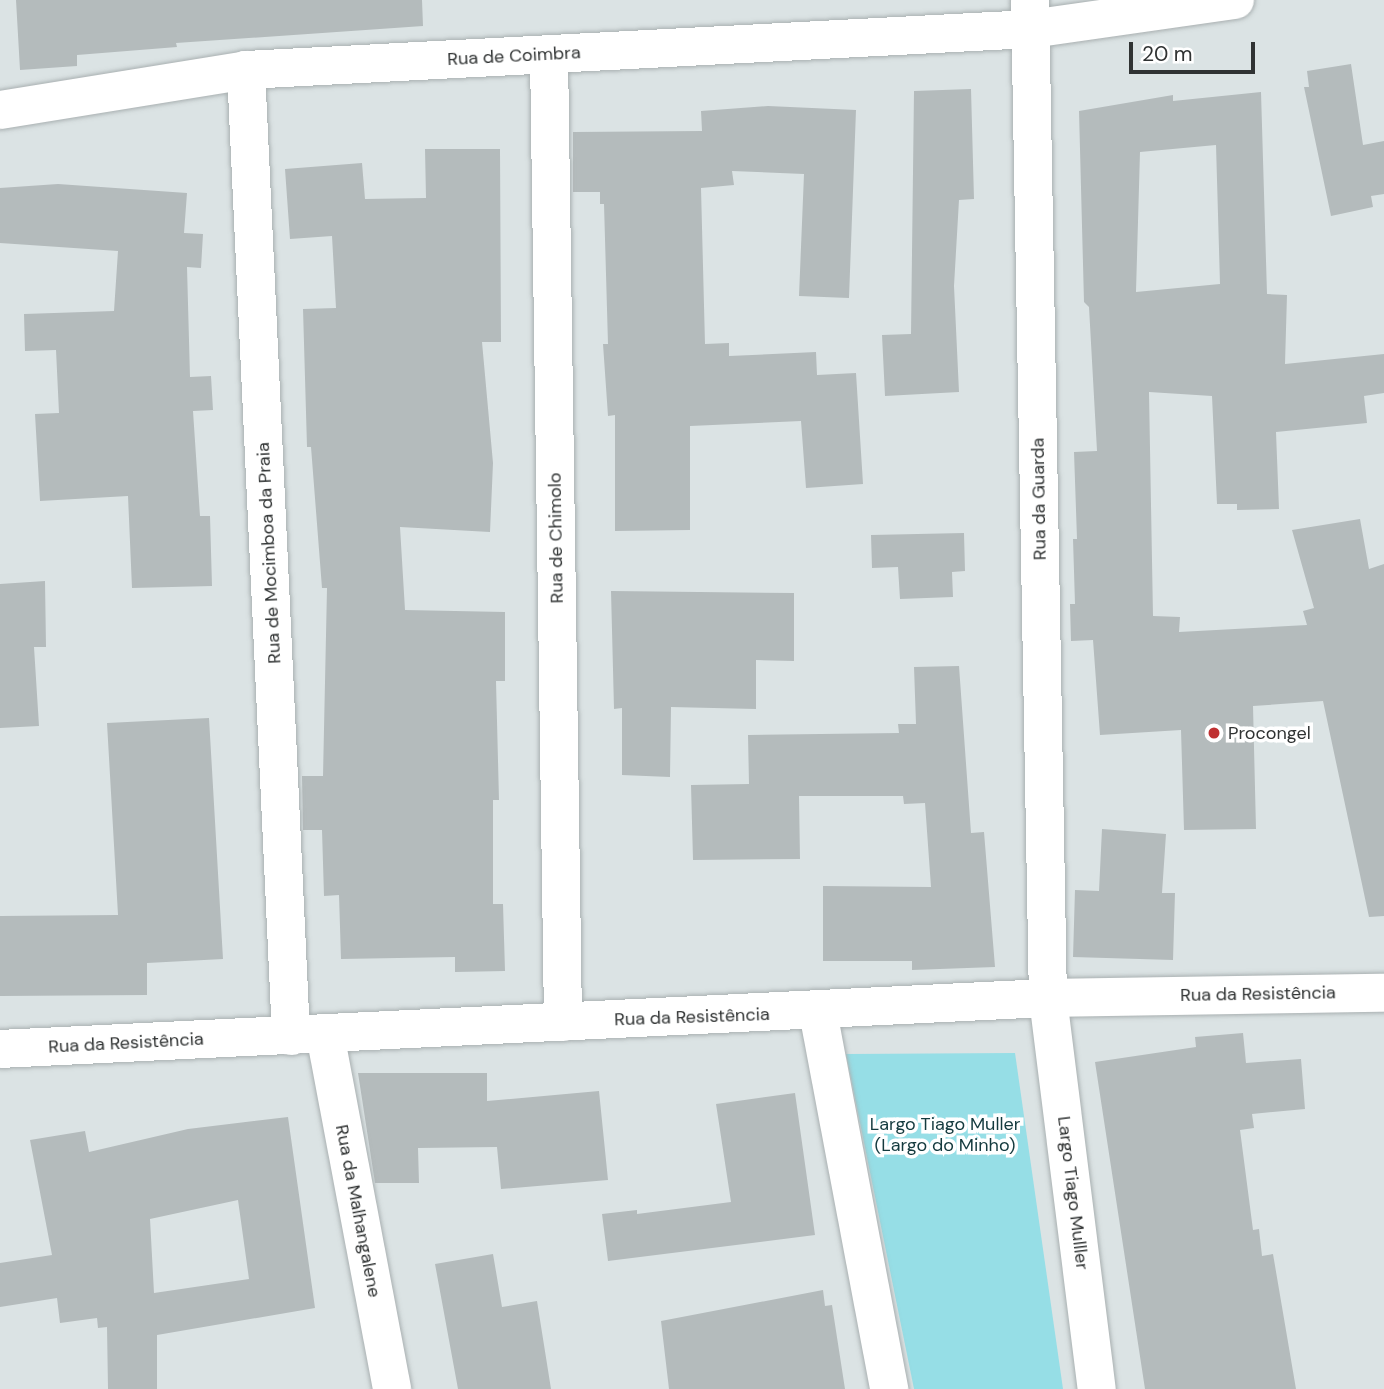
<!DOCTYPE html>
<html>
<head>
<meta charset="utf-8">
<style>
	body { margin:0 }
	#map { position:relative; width:1384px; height:1389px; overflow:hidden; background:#dbe3e4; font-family:"DM Sans",sans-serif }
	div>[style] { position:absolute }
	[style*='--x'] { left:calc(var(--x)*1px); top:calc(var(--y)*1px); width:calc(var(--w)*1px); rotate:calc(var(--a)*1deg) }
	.green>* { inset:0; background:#96dee6 }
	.building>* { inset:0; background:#b4bbbc }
	.roads { filter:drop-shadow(0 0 2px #a9b0b1) drop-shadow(0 0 2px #a9b0b1) }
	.street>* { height:38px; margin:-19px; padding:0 19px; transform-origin:19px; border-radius:19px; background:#fff }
	.secondary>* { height:38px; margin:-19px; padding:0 19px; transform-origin:19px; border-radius:19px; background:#fff }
	.dots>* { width:19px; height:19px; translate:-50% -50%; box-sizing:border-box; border:4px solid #fff; border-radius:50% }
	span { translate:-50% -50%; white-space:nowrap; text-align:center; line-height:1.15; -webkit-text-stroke:7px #fff; paint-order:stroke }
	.street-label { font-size:18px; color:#303333 }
	.poi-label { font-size:18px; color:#303333 }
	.left { translate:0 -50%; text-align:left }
	.park-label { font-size:18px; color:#143a3e }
	.scale { position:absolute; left:1129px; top:42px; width:126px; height:32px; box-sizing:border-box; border:4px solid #303333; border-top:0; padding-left:9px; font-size:21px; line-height:24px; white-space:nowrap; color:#303333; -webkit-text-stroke:5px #fff; paint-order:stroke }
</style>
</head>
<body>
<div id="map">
	<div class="green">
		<i style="clip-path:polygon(1015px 1053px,1063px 1389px,914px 1389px,846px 1054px)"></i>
	</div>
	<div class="building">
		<i style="clip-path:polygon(16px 0,422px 0,423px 26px,176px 43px,177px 47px,77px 55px,77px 66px,20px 70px)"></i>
		<i style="clip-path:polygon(1351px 64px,1363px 145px,1384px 141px,1384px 194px,1371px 196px,1373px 207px,1331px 216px,1304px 87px,1309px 87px,1307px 71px)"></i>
		<i style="clip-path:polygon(971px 89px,974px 199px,959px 200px,954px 286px,959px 392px,885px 396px,882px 335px,911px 334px,914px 91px)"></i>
		<i style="clip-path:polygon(evenodd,1261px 92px,1267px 294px,1287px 295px,1285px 364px,1384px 354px,1384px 393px,1364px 396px,1367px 423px,1276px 432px,1279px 509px,1237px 510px,1237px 504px,1217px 504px,1212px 396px,1149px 392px,1153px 616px,1180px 617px,1179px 632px,1307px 625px,1303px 611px,1314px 608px,1292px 530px,1360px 519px,1369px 569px,1384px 564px,1384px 916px,1369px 917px,1323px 701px,1253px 706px,1256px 829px,1184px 830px,1181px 730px,1100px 735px,1093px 640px,1071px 641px,1070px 604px,1075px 604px,1073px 539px,1077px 539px,1074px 452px,1097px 451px,1089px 307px,1084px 302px,1079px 111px,1173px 95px,1173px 101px,1261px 92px,1216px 145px,1220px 284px,1136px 292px,1140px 152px,1216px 145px)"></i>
		<i style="clip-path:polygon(768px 106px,856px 110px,849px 298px,799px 296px,804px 174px,732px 171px,734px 185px,701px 188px,705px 344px,729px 343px,729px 356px,816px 352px,817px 375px,856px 373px,863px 484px,806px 488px,801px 421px,690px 426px,690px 530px,615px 531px,615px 415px,608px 416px,603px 344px,608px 344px,604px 204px,600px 204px,600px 192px,573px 192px,573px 132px,702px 131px,701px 111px)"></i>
		<i style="clip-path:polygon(425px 149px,500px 149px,501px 342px,482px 342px,493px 463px,490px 532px,400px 527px,405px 610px,505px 612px,505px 681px,496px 681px,499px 800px,493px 800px,493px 904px,503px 904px,505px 971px,455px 972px,455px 957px,341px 959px,339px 895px,324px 896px,322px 830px,303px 830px,302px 776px,323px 776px,327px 588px,322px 588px,311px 447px,307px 447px,303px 309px,336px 308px,332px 236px,290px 239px,285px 169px,362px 163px,365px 199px,426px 198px)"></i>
		<i style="clip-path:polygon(58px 184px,187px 193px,184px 233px,203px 234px,201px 268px,187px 267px,190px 377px,211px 376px,213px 410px,193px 411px,200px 516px,210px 516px,212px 586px,132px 588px,128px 496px,40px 501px,35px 414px,59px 413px,56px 350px,25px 351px,24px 314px,114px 311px,118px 251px,0 243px,0 188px)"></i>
		<i style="clip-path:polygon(964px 533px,965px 571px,952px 572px,953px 597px,900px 599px,898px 567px,872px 568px,871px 535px)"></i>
		<i style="clip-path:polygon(45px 581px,46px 647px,34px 647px,39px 726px,0 728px,0 584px)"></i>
		<i style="clip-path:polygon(611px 591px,794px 593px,794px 661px,756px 660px,756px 709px,671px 707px,670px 777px,622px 775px,622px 708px,614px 709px)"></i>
		<i style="clip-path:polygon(959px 666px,971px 833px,984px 832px,995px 967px,912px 970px,912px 961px,823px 961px,823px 886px,931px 887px,925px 803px,904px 804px,903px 796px,799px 796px,800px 859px,693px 860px,691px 785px,749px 784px,748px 735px,899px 733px,898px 724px,916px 724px,914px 667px)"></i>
		<i style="clip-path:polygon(209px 718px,223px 959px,147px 963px,147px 995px,0 996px,0 916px,118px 915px,107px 723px)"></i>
		<i style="clip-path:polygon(1102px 829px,1166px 834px,1162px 893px,1175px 893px,1173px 960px,1073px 957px,1075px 890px,1099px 891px)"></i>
		<i style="clip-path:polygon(1243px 1033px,1246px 1063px,1301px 1059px,1305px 1109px,1252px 1114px,1254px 1128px,1240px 1130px,1253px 1230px,1259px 1229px,1262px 1256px,1273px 1254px,1296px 1389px,1145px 1389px,1095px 1062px,1196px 1047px,1195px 1037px)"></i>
		<i style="clip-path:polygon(358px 1073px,487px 1073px,487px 1101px,599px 1091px,608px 1180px,501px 1189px,497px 1147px,418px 1148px,419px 1183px,375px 1183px)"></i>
		<i style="clip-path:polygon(795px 1093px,815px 1235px,608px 1261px,602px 1214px,637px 1210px,637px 1214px,731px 1202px,716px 1104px)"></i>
		<i style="clip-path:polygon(evenodd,288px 1117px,315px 1308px,157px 1335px,157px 1389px,108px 1389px,107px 1327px,98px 1328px,97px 1318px,60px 1323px,57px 1298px,0 1307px,0 1263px,52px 1255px,30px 1140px,85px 1131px,89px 1152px,188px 1129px,288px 1117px,238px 1200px,249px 1279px,154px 1293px,150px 1219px,238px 1200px)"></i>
		<i style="clip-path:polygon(493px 1254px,502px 1307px,537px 1301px,551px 1389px,458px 1389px,435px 1264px)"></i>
		<i style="clip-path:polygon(823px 1290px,825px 1306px,832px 1305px,845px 1389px,669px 1389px,661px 1321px)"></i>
	</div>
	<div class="roads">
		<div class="street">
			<i style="--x:1030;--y:0;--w:998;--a:88.97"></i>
			<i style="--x:1048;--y:998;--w:394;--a:82.9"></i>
			<i style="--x:549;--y:54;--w:968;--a:89.17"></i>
			<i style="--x:246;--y:70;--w:967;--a:87.33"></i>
			<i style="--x:0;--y:110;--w:249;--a:-9.2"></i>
			<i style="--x:246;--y:70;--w:786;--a:-2.99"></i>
			<i style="--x:1031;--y:29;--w:206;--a:-8.1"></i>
			<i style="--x:818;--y:1012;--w:384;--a:79.3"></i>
			<i style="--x:325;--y:1034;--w:361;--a:79.3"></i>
		</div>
		<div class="secondary">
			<i style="--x:0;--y:1049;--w:1049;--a:-2.79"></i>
			<i style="--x:1048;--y:998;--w:336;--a:-0.9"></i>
		</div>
	</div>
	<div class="dots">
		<i style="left:1214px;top:733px;background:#bf3031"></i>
	</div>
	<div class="street-label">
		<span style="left:514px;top:56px;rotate:-3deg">Rua de Coimbra</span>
		<span style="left:1039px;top:499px;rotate:-91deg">Rua da Guarda</span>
		<span style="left:556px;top:538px;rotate:-91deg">Rua de Chimolo</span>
		<span style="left:269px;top:553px;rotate:-93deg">Rua de Mocimboa da Praia</span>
		<span style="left:1258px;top:994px;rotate:-1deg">Rua da Resistência</span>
		<span style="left:692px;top:1017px;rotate:-2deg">Rua da Resistência</span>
		<span style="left:126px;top:1043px;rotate:-3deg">Rua da Resistência</span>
		<span style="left:1073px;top:1193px;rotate:83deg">Largo Tiago Mulller</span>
		<span style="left:358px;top:1211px;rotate:79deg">Rua da Malhangalene</span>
	</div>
	<div class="poi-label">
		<span class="left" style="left:1228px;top:733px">Procongel</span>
	</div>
	<div class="park-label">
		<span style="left:945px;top:1135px">Largo Tiago Muller<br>(Largo do Minho)</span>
	</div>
	<div class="scale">20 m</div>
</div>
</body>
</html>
